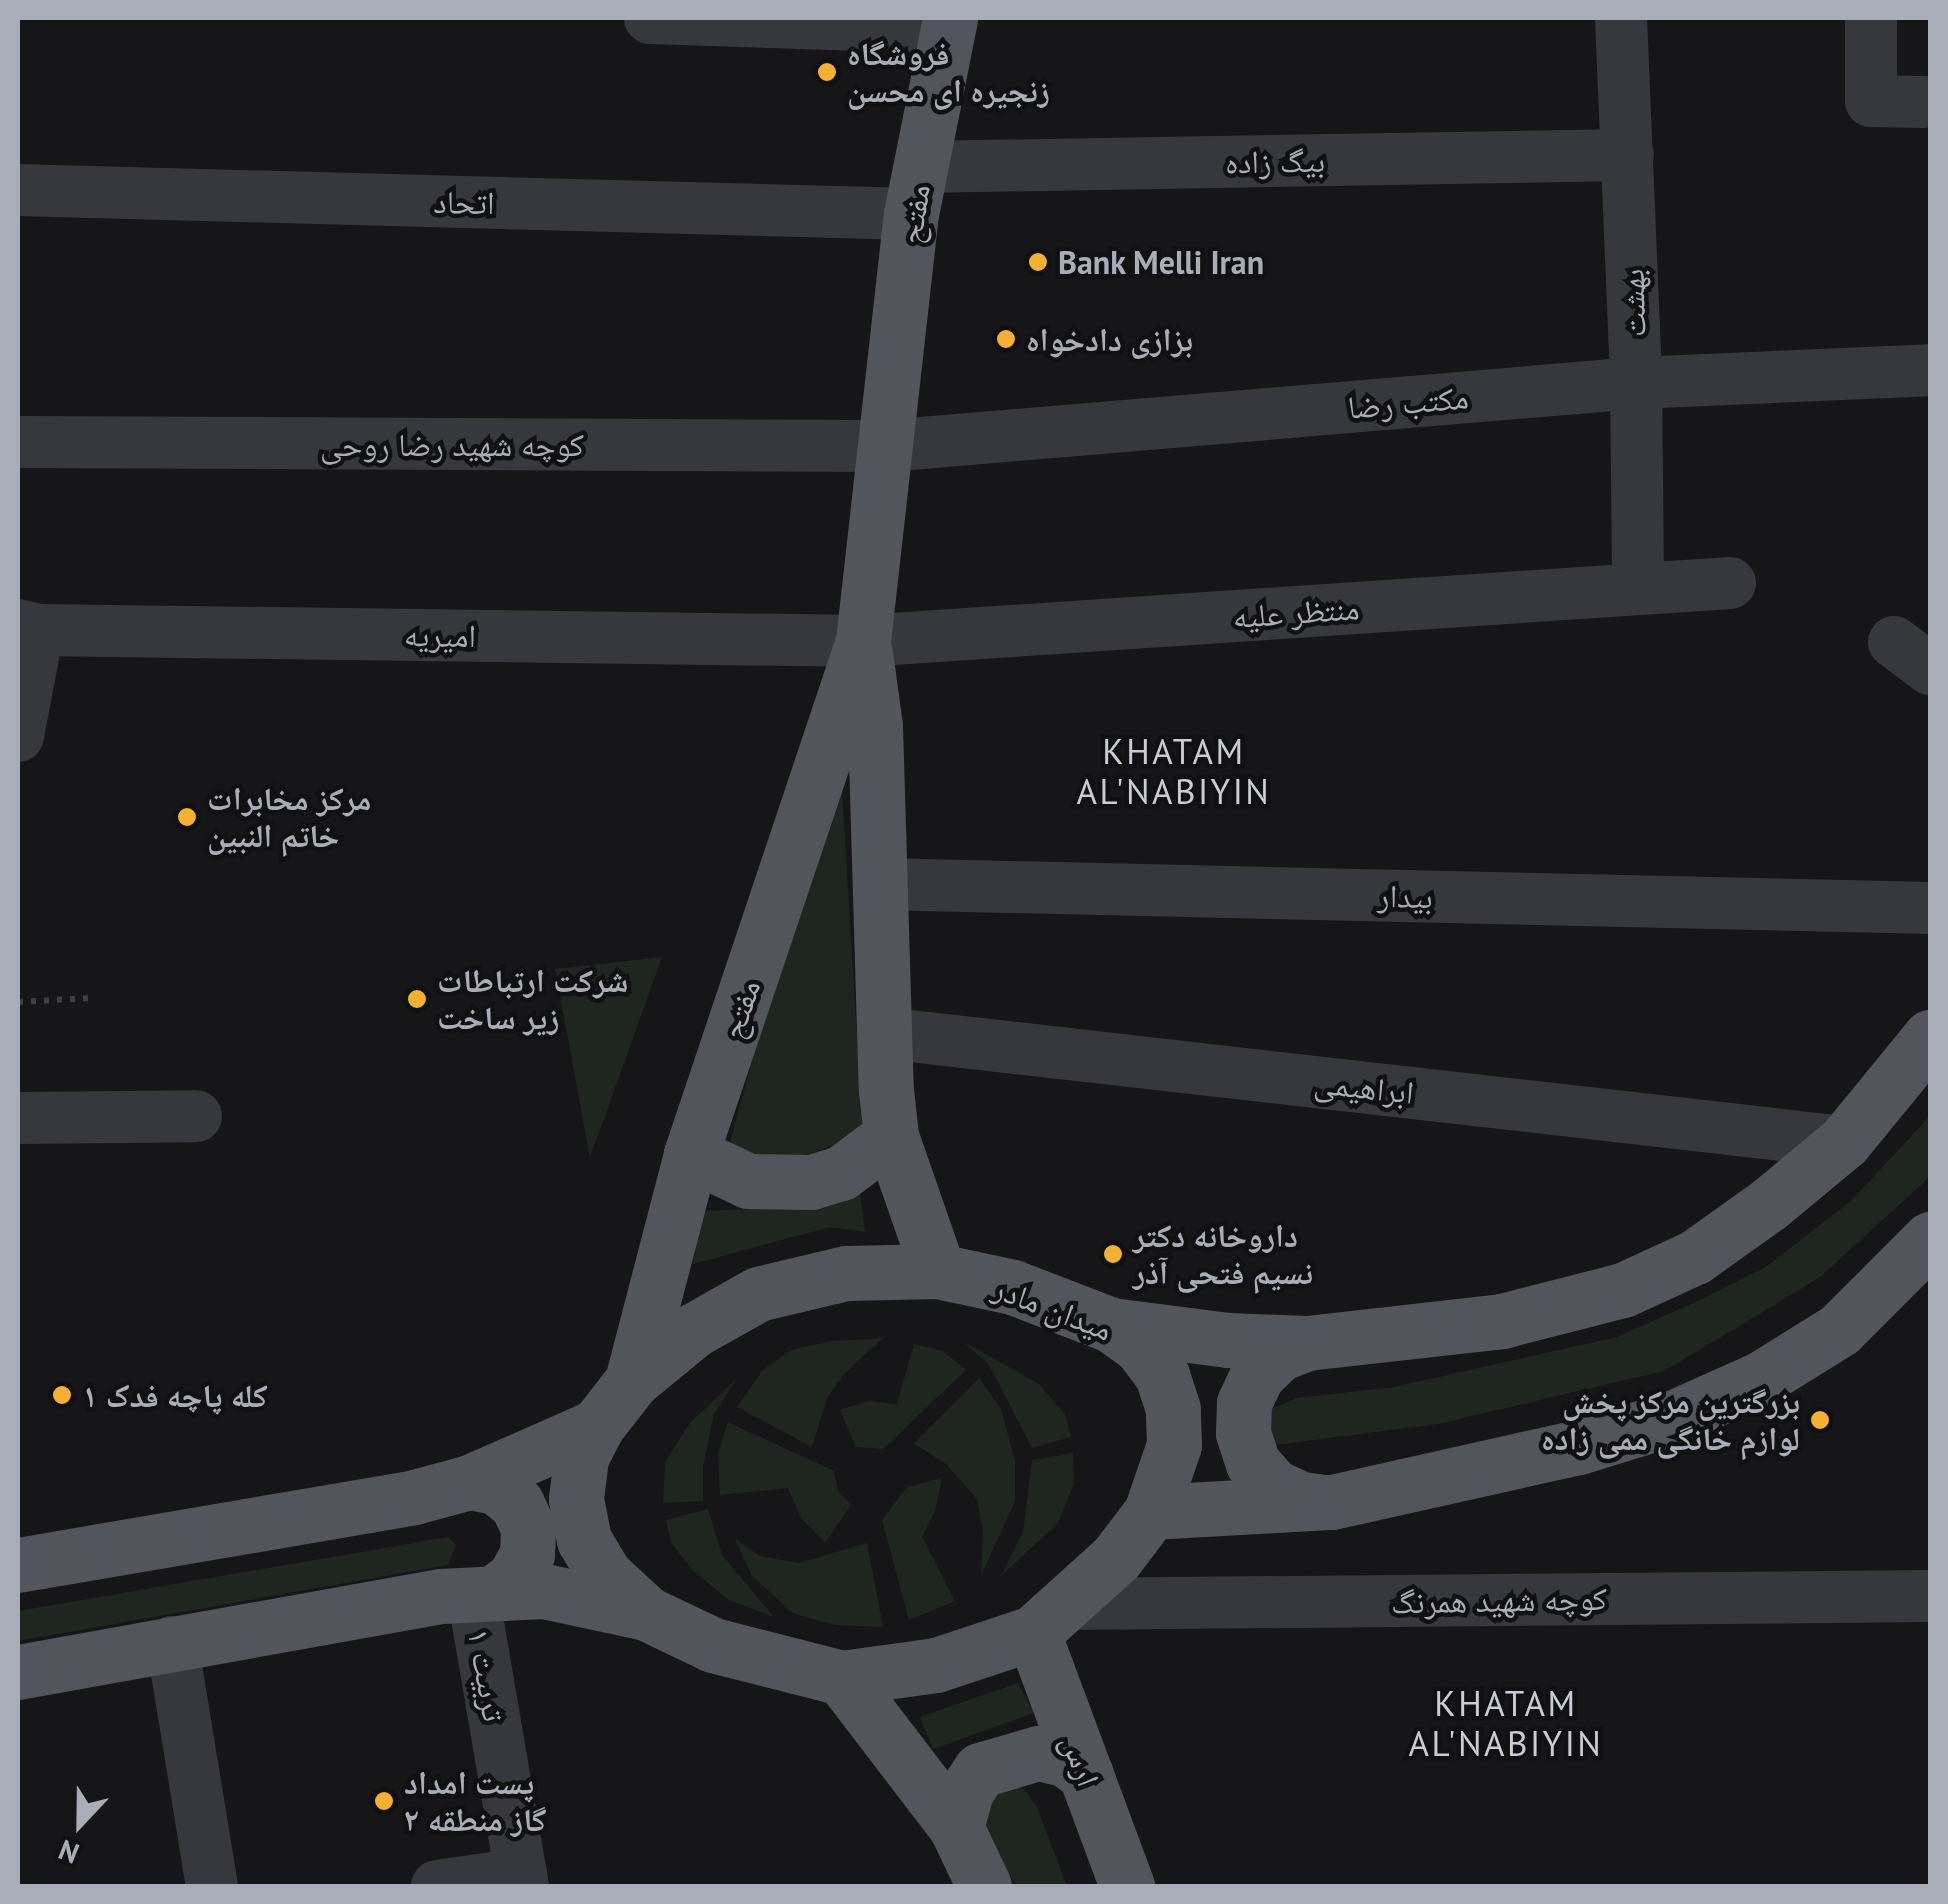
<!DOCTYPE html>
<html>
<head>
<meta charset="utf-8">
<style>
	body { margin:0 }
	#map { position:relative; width:1948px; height:1904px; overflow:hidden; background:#161618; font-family:"PT Sans","Noto Naskh Arabic",sans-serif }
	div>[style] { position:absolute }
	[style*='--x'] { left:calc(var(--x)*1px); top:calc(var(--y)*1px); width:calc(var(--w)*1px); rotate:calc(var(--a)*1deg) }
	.green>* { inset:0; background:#1e261f }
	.path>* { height:6px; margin-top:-3px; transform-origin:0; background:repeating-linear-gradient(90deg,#3d3f44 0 5px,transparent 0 13px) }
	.minor>* { height:52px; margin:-26px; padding:0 26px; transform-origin:26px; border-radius:26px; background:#37383d }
	.major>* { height:55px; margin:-27.5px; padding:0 27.5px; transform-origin:27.5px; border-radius:27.5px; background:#53555c }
	.dots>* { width:28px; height:28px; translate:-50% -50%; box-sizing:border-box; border:5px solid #111113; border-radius:50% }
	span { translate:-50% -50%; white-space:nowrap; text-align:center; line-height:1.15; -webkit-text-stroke:9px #111113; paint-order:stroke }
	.poi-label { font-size:32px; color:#a8adb8; font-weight:700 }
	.left { translate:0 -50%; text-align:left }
	.right { translate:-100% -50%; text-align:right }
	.street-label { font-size:32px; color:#a8adb8 }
	.neighbourhood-label { font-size:35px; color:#c9ccd4; letter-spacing:2.5px }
	.frame { position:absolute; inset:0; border:20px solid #a8adb8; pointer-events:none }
	.north { position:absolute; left:30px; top:1774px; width:100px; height:100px; -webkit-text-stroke:8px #111113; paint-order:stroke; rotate:202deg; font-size:28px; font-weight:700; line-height:40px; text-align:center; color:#a8adb8 }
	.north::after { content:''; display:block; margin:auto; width:35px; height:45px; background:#a8adb8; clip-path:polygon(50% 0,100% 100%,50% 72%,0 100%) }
</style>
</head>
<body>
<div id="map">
	<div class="green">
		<i style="clip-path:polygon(839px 740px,863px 1134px,792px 1160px,727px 1154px)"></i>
		<i style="clip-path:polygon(662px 957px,590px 1158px,555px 969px)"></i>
		<i style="clip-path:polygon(1930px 1116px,1930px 1175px,1923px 1183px,1819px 1278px,1664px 1371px,1438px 1424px,1275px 1445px,1259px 1421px,1269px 1410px,1297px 1398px,1394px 1387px,1617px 1337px,1700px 1300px,1767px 1266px,1851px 1201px)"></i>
		<i style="clip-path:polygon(858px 1176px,865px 1232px,830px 1227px,693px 1264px,697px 1237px,691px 1212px,748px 1209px,818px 1194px)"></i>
		<i style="clip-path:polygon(883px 1338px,844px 1374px,827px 1398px,812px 1447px,737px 1407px,763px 1370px,791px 1350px,832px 1341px)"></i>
		<i style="clip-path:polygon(964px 1342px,1039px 1384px,1065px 1414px,1071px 1437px,1032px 1448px,989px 1365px)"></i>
		<i style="clip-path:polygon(914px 1344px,943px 1351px,966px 1370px,883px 1449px,856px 1447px,840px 1410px,868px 1401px,897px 1404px)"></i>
		<i style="clip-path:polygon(737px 1378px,714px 1414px,703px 1466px,703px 1501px,663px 1503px,665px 1462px,690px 1423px)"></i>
		<i style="clip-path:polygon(979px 1378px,1001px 1409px,1015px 1461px,1015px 1501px,981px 1576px,983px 1530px,977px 1499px,945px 1463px,914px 1444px)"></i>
		<i style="clip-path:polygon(728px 1422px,834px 1471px,838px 1491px,851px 1505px,825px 1543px,801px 1518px,788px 1488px,720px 1495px,718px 1453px)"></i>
		<i style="clip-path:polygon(1073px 1453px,1074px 1484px,1058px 1523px,1001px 1576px,1023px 1532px,1032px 1460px)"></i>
		<i style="clip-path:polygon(942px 1478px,935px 1511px,922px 1537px,955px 1601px,909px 1620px,882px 1520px,907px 1487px)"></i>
		<i style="clip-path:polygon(708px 1509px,722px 1555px,774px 1617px,729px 1600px,691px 1569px,671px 1542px,666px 1520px)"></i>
		<i style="clip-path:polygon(448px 1537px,456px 1545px,448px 1565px,18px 1641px,18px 1611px)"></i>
		<i style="clip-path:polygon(735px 1539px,760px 1556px,799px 1563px,867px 1543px,883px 1627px,836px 1625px,794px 1614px,752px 1576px)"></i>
		<i style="clip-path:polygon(1018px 1683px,1034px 1713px,933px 1749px,920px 1717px)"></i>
		<i style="clip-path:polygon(998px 1782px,1023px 1788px,1036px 1805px,1067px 1886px,1017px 1886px,981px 1832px)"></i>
	</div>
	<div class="path">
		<i style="--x:18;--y:1002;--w:72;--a:-3.2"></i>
	</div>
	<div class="minor">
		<i style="--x:650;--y:18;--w:297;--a:1.9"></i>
		<i style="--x:1621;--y:18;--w:365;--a:87.6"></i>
		<i style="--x:1636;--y:383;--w:206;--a:89.4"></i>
		<i style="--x:1871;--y:18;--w:83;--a:90"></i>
		<i style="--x:1871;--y:101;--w:53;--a:1.1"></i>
		<i style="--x:921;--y:167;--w:707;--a:-0.97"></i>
		<i style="--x:18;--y:190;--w:893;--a:1.54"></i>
		<i style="--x:18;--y:442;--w:868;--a:0.26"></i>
		<i style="--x:886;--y:446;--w:753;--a:-4.8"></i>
		<i style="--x:1636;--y:383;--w:294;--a:-2.5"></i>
		<i style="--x:18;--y:625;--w:21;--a:14"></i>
		<i style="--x:38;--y:630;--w:825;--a:0.76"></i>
		<i style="--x:863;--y:641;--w:869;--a:-3.83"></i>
		<i style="--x:1894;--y:642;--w:45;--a:36.9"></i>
		<i style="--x:18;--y:736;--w:108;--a:-79.3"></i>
		<i style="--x:880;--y:884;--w:1050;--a:1.31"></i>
		<i style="--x:884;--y:1033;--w:966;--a:6.48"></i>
		<i style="--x:18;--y:1118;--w:178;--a:-0.6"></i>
		<i style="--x:473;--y:1594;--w:296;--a:80.3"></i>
		<i style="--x:1068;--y:1604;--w:862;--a:-0.53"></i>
		<i style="--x:172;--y:1642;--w:247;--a:80.7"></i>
		<i style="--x:437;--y:1886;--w:85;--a:-8.1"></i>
	</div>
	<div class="major">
		<i style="--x:865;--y:653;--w:74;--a:82.2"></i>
		<i style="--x:875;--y:726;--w:364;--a:88.3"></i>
		<i style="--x:886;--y:1090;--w:46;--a:83.8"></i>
		<i style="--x:891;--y:1136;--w:143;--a:70.8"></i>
		<i style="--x:691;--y:1154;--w:63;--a:25.3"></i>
		<i style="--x:748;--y:1181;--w:63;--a:0.9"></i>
		<i style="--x:811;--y:1182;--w:31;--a:-17"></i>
		<i style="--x:841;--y:1173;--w:62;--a:-36.5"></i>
		<i style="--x:1111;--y:1325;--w:118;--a:7.3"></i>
		<i style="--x:1228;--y:1340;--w:79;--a:2.2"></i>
		<i style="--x:1307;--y:1343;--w:196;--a:-6.4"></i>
		<i style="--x:1502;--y:1321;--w:125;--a:-14.4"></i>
		<i style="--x:1623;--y:1290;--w:79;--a:-24.6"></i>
		<i style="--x:1695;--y:1257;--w:90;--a:-35.5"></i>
		<i style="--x:1768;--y:1205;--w:99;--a:-39.7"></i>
		<i style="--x:1844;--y:1142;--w:136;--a:-50.7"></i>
		<i style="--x:1307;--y:1343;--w:30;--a:159"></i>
		<i style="--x:1279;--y:1354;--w:30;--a:136"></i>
		<i style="--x:1257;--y:1375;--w:31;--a:115"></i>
		<i style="--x:1244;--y:1403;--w:30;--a:92"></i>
		<i style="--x:1243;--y:1433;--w:32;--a:72"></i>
		<i style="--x:1253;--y:1463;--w:30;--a:49"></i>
		<i style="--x:1273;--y:1486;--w:31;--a:25"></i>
		<i style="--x:1301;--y:1499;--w:17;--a:7"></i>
		<i style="--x:632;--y:1381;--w:235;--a:-75.4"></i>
		<i style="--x:691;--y:1154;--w:541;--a:-71.46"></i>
		<i style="--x:863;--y:641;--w:430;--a:-83.6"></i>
		<i style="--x:911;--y:214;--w:200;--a:-78.7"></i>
		<i style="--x:470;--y:1482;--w:26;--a:11"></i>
		<i style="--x:496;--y:1487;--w:27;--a:39"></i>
		<i style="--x:517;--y:1504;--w:26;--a:65"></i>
		<i style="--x:528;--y:1528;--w:26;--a:92"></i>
		<i style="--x:527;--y:1554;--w:26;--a:118"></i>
		<i style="--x:515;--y:1577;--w:26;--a:143"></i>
		<i style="--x:1151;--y:1512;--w:181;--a:-3.2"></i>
		<i style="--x:1332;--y:1502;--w:253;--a:-12.6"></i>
		<i style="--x:1579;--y:1447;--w:95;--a:-17.1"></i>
		<i style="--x:1670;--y:1419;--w:98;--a:-24"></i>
		<i style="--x:1760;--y:1379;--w:93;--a:-31.8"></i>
		<i style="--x:1839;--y:1330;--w:129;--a:-45"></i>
		<i style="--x:18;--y:1565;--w:402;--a:-9.7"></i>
		<i style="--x:414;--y:1497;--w:58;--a:-15"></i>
		<i style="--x:470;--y:1482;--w:139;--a:-23.8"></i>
		<i style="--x:1033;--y:1633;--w:270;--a:69.6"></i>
		<i style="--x:18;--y:1672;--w:430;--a:-10.2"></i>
		<i style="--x:441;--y:1596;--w:103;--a:-2.8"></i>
		<i style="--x:544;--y:1591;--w:104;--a:12.2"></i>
		<i style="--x:646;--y:1613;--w:74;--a:25.5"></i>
		<i style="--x:713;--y:1645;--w:133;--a:14.3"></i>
		<i style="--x:842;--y:1678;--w:95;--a:-7.9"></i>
		<i style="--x:936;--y:1665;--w:102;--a:-18.3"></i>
		<i style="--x:1033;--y:1633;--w:112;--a:-42.1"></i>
		<i style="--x:1116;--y:1558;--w:58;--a:-52.7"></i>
		<i style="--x:1151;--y:1512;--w:71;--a:-71.1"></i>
		<i style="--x:1174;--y:1445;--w:36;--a:-92"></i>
		<i style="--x:1173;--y:1409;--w:36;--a:-108"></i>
		<i style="--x:1162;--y:1375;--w:36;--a:-127"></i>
		<i style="--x:1140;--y:1346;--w:36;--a:-144"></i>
		<i style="--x:1111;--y:1325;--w:105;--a:-158.8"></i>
		<i style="--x:1013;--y:1287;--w:77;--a:-168"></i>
		<i style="--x:938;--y:1271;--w:92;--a:178.8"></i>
		<i style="--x:846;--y:1273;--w:90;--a:166.6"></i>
		<i style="--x:758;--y:1294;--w:73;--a:150.6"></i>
		<i style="--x:694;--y:1330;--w:80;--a:140.6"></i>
		<i style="--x:632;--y:1381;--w:57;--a:127.9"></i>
		<i style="--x:597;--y:1426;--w:36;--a:117"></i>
		<i style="--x:581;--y:1458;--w:41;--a:97"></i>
		<i style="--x:576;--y:1499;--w:42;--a:79"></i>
		<i style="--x:584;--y:1540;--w:41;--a:59"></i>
		<i style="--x:605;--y:1575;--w:56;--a:42.8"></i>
		<i style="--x:842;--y:1678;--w:188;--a:52.6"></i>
		<i style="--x:956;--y:1827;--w:65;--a:64.6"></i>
		<i style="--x:956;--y:1827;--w:37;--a:-74"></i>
		<i style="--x:966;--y:1791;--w:25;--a:-56"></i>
		<i style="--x:980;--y:1770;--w:60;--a:-16.3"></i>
		<i style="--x:1038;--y:1753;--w:28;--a:13"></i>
		<i style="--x:1065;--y:1759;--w:26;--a:36"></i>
	</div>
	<div class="dots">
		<i style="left:827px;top:72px;background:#f2b134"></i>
		<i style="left:1038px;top:262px;background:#f2b134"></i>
		<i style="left:1006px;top:339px;background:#f2b134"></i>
		<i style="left:187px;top:817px;background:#f2b134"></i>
		<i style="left:417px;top:999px;background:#f2b134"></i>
		<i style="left:1113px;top:1254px;background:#f2b134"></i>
		<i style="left:62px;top:1395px;background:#f2b134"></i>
		<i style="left:1820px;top:1420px;background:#f2b134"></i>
		<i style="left:384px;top:1801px;background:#f2b134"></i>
	</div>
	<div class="poi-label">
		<span class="left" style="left:847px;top:72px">فروشگاه<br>زنجیره ای محسن</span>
		<span class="left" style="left:1058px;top:262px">Bank Melli Iran</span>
		<span class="left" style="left:1026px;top:339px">بزازی دادخواه</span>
		<span class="left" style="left:207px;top:817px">مرکز مخابرات<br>خاتم النبین</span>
		<span class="left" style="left:437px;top:999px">شرکت ارتباطات<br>زیر ساخت</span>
		<span class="left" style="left:1133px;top:1254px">داروخانه دکتر<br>نسیم فتحی آذر</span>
		<span class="left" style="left:82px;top:1395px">کله پاچه فدک ۱</span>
		<span class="right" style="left:1800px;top:1420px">بزرگترین مرکز پخش<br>لوازم خانگی ممی زاده</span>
		<span class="left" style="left:404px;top:1801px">پست امداد<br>گاز منطقه ۲</span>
	</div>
	<div class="street-label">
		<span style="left:1275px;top:161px;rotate:-1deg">بیگ زاده</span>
		<span style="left:464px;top:202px;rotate:1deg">اتحاد</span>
		<span style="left:914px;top:214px;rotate:-81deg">مفتح</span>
		<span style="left:1633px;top:303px;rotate:-92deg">بهشت</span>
		<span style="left:1408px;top:402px;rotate:-5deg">مکتب رضا</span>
		<span style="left:452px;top:444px">کوچه شهید رضا روحی</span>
		<span style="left:1296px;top:612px;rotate:-4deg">منتظر علیه</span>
		<span style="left:440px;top:635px;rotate:1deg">امیریه</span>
		<span style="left:1405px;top:896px;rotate:1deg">بیدار</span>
		<span style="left:740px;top:1009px;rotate:-71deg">مفتح</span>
		<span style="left:1364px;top:1087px;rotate:6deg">ابراهیمی</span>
		<span style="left:1053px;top:1308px;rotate:21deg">میدان مادر</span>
		<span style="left:1499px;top:1600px;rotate:-1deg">کوچه شهید همرنگ</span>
		<span style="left:487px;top:1675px;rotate:80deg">تربیت ۱</span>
		<span style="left:1081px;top:1760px;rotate:69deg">ارس</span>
	</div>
	<div class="neighbourhood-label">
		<span style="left:1174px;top:771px">KHATAM<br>AL'NABIYIN</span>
		<span style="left:1506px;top:1723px">KHATAM<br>AL'NABIYIN</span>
	</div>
	<div class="frame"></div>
	<div class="north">N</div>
</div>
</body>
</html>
